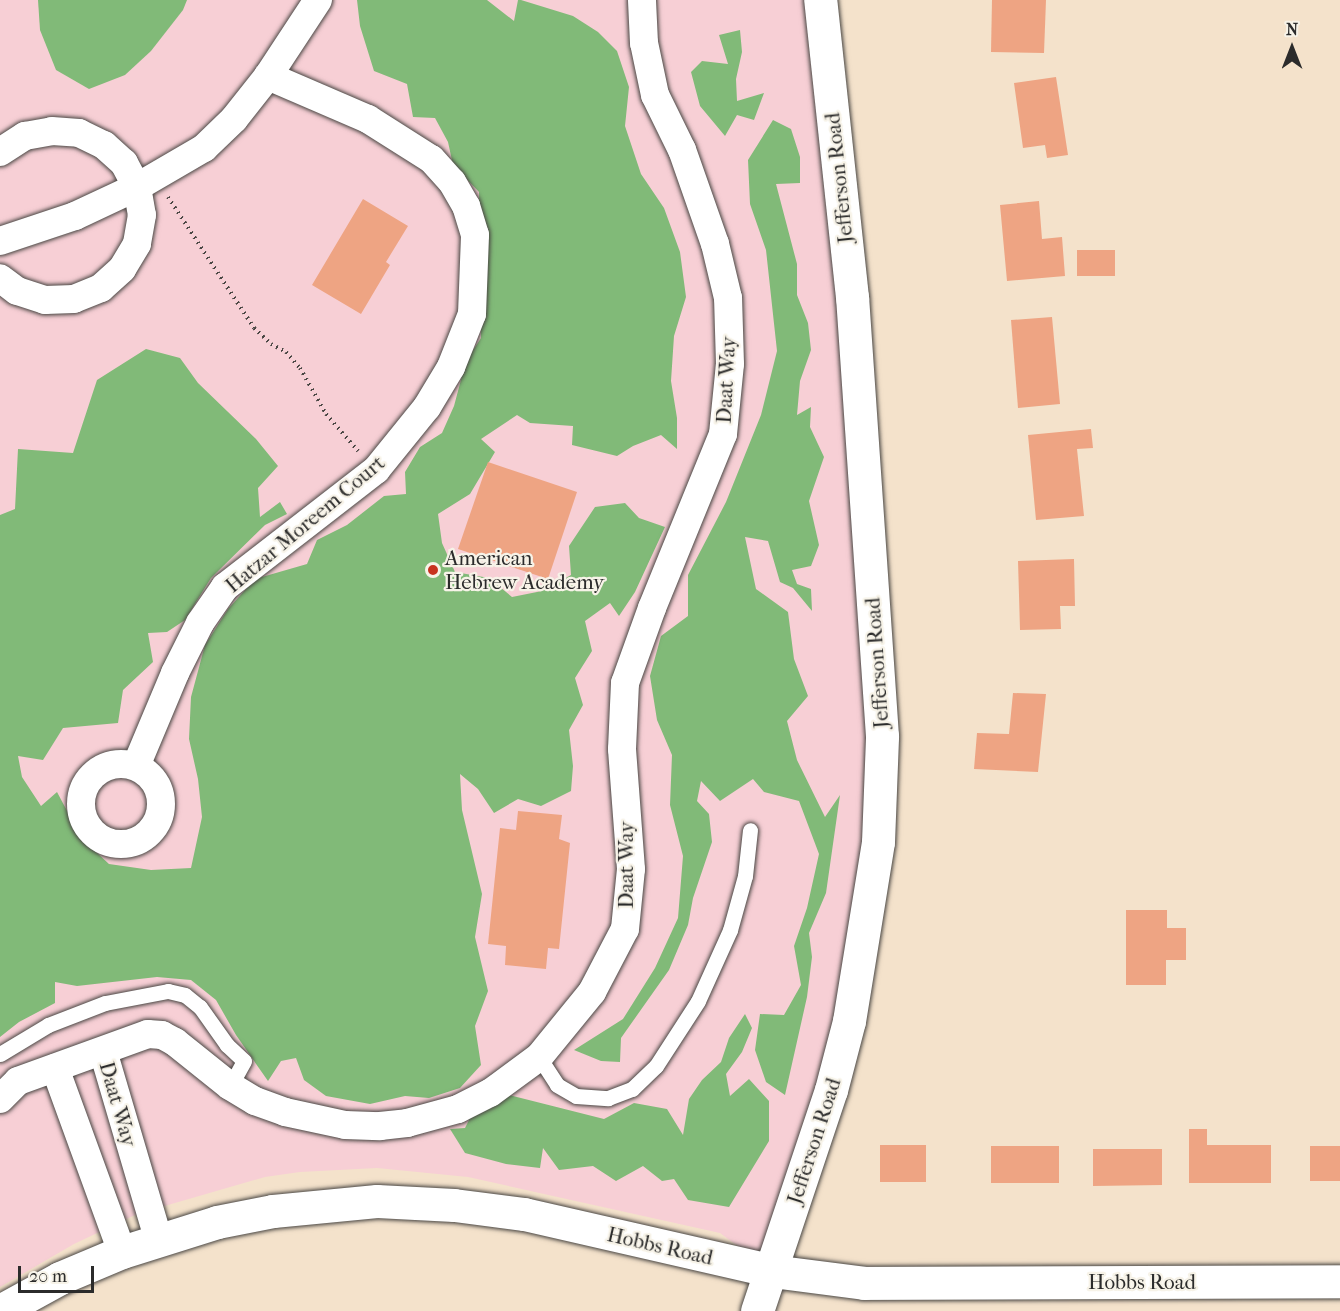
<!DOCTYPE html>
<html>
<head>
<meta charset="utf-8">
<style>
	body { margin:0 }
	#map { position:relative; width:1340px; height:1311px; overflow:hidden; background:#f4e2cb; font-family:"IM FELL French Canon",serif }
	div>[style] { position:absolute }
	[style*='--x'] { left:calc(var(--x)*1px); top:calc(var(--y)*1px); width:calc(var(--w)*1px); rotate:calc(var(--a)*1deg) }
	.built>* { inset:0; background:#f7cfd5 }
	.forest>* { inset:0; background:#81ba78 }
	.building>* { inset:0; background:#eea483 }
	.path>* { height:4px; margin-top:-2px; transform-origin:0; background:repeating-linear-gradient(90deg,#494643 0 1.5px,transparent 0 6px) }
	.roads { filter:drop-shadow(0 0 2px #494643) drop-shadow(0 0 2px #494643) }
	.service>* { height:15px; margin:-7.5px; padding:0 7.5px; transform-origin:7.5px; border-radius:7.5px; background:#fff }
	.minor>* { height:28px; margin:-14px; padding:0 14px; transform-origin:14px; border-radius:14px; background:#fff }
	.minor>.ring { margin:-14px; padding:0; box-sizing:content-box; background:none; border:28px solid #fff; border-radius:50% }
	.tertiary>* { height:33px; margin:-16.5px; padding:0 16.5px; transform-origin:16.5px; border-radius:16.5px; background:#fff }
	.dots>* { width:16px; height:16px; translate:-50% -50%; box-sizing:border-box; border:3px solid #f7f3e8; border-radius:50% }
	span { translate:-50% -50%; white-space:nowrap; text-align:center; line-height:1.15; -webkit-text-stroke:4.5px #f7f3e8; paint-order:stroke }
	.street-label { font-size:21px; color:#2b2b2b }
	.poi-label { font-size:21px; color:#2b2b2b }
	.left { translate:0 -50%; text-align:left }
	.north { position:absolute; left:1262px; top:18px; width:60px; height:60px; -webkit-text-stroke:4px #f7f3e8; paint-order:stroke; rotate:0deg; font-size:16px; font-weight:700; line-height:24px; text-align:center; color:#2b2b2b }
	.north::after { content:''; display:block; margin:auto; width:21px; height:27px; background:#2b2b2b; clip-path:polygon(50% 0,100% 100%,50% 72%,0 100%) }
	.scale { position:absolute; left:18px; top:1266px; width:76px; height:27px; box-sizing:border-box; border:3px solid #2b2b2b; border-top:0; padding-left:8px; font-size:18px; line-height:21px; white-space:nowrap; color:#2b2b2b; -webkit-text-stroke:4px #f7f3e8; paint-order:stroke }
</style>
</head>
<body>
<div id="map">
	<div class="built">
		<i style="clip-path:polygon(0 0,820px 0,878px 842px,772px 1271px,720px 1233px,468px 1177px,377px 1168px,300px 1172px,265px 1177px,137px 1214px,74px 1244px,0 1287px)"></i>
	</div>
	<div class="forest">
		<i style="clip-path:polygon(38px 0,187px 0,183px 10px,151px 51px,125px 75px,89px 89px,56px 70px,40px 30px)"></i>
		<i style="clip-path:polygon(357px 0,487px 0,514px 21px,518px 0,521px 0,573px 16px,598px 32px,617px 51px,629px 87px,625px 126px,641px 174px,664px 208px,680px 252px,686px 297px,674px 336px,671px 381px,677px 418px,677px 449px,661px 435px,633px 446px,617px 456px,572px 445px,573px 426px,530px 423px,517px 415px,481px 439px,495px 452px,470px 494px,438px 514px,442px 543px,455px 572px,489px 578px,512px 597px,542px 591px,571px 575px,569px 546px,595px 507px,625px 503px,639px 518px,665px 527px,635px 592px,619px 616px,610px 603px,585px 621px,592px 651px,575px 678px,583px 705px,569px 730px,573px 766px,571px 791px,541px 806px,518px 799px,494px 813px,478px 789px,460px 774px,462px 810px,482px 894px,475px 937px,488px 991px,475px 1026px,481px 1065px,460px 1088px,429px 1098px,405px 1096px,370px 1104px,326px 1096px,304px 1080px,296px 1058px,281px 1061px,268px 1081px,236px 1035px,216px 1000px,191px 980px,157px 977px,77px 986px,55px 982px,55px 1003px,19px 1022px,0 1037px,0 515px,15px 509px,18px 449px,73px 453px,97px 380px,146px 349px,180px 358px,198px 383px,256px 439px,278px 466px,258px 488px,260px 517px,280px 502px,287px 514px,265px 525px,211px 578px,185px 620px,167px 632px,148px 633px,153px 662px,123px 690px,118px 723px,63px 728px,43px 760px,18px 756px,22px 777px,41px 806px,57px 792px,82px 839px,109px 864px,151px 870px,191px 868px,202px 817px,198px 779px,189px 739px,191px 697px,205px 645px,228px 609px,255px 579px,307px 564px,317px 540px,347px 525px,384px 496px,406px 494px,405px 472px,420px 447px,442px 433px,454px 406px,466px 361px,481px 338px,479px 192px,453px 165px,448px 142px,435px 118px,413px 117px,407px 84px,374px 71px,360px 26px)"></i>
		<i style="clip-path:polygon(740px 30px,742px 52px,736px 79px,737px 101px,764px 93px,754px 120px,737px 115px,725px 136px,700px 106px,691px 72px,702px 61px,728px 64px,719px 35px)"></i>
		<i style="clip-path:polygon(773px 120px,791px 129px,800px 157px,800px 183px,776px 184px,797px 264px,797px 295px,808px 323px,811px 350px,800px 381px,797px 415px,811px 407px,810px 427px,824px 457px,809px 501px,819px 545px,811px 566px,792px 570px,797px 584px,811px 589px,812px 611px,793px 588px,780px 582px,768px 541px,745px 537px,756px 589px,788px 612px,794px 659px,808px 696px,787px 721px,797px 760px,825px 817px,840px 795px,826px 893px,809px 933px,812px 957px,807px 997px,785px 1095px,766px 1082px,755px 1050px,760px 1014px,784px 1015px,801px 985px,794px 946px,807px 908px,819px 854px,799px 801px,764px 792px,753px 779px,720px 801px,701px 781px,697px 801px,709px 814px,712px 842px,693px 898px,688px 925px,669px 970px,621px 1038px,620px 1062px,601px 1061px,574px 1050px,623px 1019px,655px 968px,678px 918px,683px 856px,670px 805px,672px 755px,657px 720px,650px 676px,661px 636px,688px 616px,688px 575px,726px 502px,761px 415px,777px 351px,766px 250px,750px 204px,748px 160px)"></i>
		<i style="clip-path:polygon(745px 1014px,752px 1028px,742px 1052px,726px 1074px,730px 1096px,749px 1079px,769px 1101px,769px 1141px,729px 1207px,688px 1200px,674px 1179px,662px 1181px,643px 1166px,616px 1181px,593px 1166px,559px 1170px,543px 1148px,540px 1168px,506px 1164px,465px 1153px,450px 1129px,465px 1128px,477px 1104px,509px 1095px,604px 1119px,634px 1103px,667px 1109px,683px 1135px,689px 1099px,702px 1080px,721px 1062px,729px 1038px)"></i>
	</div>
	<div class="building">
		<i style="clip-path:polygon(992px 0,1046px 0,1044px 53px,991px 52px)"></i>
		<i style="clip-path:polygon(1056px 77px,1068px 155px,1047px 158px,1045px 145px,1023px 148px,1014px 83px)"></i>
		<i style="clip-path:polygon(363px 199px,408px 226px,386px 262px,390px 265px,361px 314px,312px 285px)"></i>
		<i style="clip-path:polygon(1039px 201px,1042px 239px,1062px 237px,1065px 276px,1007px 281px,1000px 205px)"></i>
		<i style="clip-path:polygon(1077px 250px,1115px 250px,1115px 276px,1077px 276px)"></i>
		<i style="clip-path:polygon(1052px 317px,1060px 404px,1018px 408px,1011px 320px)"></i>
		<i style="clip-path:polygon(1091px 429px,1093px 448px,1077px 449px,1084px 516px,1036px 520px,1028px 435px)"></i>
		<i style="clip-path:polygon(488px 462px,577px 492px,548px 579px,458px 549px)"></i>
		<i style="clip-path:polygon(1074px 559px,1075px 606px,1060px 606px,1061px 629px,1020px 630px,1018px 561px)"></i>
		<i style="clip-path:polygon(1013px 693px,1046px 694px,1038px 772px,974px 769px,977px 733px,1009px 734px)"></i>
		<i style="clip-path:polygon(518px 811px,562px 815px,559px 839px,570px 843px,559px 949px,548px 948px,546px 969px,505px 965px,506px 946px,488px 944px,500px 828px,516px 830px)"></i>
		<i style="clip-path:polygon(1126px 910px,1167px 910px,1167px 928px,1186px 928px,1186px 960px,1166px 960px,1166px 985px,1126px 985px)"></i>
		<i style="clip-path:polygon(1189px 1129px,1207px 1129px,1207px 1145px,1271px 1145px,1271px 1183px,1189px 1183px)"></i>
		<i style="clip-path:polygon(880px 1145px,926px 1145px,926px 1182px,880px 1182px)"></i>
		<i style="clip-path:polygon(991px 1146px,1059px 1146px,1059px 1183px,991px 1183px)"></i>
		<i style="clip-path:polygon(1310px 1146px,1340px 1146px,1340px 1181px,1310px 1181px)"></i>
		<i style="clip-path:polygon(1093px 1149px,1162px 1149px,1162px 1185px,1093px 1186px)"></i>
	</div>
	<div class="path">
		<i style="--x:168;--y:197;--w:157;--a:56.7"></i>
		<i style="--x:254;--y:328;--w:23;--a:43"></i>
		<i style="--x:271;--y:344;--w:17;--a:28"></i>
		<i style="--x:286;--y:352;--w:21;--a:49"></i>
		<i style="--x:300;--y:368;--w:53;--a:60.5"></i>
		<i style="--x:326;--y:414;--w:49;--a:49.1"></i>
	</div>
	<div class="roads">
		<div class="service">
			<i style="--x:0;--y:1054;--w:56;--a:-31.1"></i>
			<i style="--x:48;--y:1025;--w:61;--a:-21.1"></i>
			<i style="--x:105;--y:1003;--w:64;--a:-10.8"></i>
			<i style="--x:168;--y:991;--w:17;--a:13"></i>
			<i style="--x:185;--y:995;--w:19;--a:39"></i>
			<i style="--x:200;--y:1007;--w:47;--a:54.6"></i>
			<i style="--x:227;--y:1045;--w:23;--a:43"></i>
			<i style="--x:244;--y:1061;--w:29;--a:119"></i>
			<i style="--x:539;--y:1057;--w:33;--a:57"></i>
			<i style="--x:557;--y:1085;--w:22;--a:30"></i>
			<i style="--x:576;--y:1096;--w:32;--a:4"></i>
			<i style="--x:608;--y:1098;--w:26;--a:-21"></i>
			<i style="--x:632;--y:1089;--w:33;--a:-44"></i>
			<i style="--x:656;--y:1066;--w:77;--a:-57.1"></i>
			<i style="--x:698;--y:1001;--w:78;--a:-65.7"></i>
			<i style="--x:730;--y:930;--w:56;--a:-74.5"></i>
			<i style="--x:745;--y:876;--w:46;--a:-83.8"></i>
		</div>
		<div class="minor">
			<i style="--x:0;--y:152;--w:30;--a:-33"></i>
			<i style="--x:25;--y:136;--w:27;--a:-10"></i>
			<i style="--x:52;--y:131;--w:27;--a:4"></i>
			<i style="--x:79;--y:133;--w:28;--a:26"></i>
			<i style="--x:104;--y:145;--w:27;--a:42"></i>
			<i style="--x:124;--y:163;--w:27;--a:62"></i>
			<i style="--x:137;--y:187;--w:28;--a:80"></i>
			<i style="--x:142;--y:215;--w:29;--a:100"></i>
			<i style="--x:137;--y:244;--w:29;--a:121"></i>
			<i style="--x:122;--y:269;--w:28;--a:138"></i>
			<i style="--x:101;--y:288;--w:29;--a:158"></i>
			<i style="--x:74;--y:299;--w:29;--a:178"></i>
			<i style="--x:45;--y:300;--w:29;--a:-162"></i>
			<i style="--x:17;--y:291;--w:21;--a:-143"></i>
			<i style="--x:0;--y:241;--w:79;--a:-18.4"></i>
			<i style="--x:75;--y:216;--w:68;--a:-25.1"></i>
			<i style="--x:137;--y:187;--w:78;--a:-30.2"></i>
			<i style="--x:204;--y:148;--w:42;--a:-44"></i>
			<i style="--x:234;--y:119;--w:55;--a:-51.7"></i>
			<i style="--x:268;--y:76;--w:91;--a:-56.7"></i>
			<i class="ring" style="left:81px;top:764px;width:52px;height:52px"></i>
			<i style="--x:136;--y:766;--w:101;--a:-67.2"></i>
			<i style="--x:175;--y:673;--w:56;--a:-63.4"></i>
			<i style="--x:200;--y:623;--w:44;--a:-55.2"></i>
			<i style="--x:225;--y:587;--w:191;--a:-37.8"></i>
			<i style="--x:376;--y:470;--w:81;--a:-51"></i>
			<i style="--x:427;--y:407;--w:47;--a:-59"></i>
			<i style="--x:451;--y:367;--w:57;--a:-68.4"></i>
			<i style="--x:472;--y:314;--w:79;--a:-87.8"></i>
			<i style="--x:475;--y:235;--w:30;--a:-107"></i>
			<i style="--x:466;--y:206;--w:28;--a:-120"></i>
			<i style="--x:452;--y:182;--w:31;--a:-132"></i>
			<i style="--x:431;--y:159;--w:75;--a:-147.6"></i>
			<i style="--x:368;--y:119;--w:109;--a:-156.7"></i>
			<i style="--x:103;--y:1051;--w:198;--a:73.6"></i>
			<i style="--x:55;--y:1068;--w:196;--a:70"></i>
			<i style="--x:0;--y:1099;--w:25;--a:-45"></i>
			<i style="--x:18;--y:1081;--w:138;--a:-19.9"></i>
			<i style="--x:148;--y:1034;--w:14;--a:4"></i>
			<i style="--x:162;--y:1035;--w:15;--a:28"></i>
			<i style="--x:175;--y:1042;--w:70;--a:38.7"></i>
			<i style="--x:230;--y:1086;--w:29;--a:31"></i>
			<i style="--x:255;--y:1101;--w:32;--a:20"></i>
			<i style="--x:285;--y:1112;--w:61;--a:12.2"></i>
			<i style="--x:345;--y:1125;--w:35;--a:2"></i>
			<i style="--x:380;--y:1126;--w:27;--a:-6"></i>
			<i style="--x:407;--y:1123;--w:53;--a:-15.4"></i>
			<i style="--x:458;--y:1109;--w:36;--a:-27"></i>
			<i style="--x:490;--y:1093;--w:61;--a:-36.3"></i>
			<i style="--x:539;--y:1057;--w:84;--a:-50.8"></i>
			<i style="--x:592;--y:992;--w:71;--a:-62.4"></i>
			<i style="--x:625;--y:929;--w:60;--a:-84.3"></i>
			<i style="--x:631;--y:869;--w:120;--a:-94.3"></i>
			<i style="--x:622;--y:749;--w:66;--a:-87.4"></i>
			<i style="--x:625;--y:683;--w:80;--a:-70.2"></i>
			<i style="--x:652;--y:608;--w:188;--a:-67.8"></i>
			<i style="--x:723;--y:434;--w:70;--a:-84.3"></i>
			<i style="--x:730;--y:364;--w:66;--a:-91.7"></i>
			<i style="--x:728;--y:298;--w:56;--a:-103.5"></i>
			<i style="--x:715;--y:244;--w:100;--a:-109.3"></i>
			<i style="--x:682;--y:150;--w:61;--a:-116.1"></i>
			<i style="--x:655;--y:95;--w:53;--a:-101.9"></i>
			<i style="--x:644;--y:43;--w:43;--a:-92.7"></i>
		</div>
		<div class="tertiary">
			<i style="--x:0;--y:1311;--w:68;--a:-28.8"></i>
			<i style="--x:60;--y:1278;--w:67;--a:-22.8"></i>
			<i style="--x:122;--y:1252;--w:100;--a:-17.5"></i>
			<i style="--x:217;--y:1222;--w:57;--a:-11.1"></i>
			<i style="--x:273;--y:1211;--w:104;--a:-5.5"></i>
			<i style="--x:377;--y:1201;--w:77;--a:3"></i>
			<i style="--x:454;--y:1205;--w:71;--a:7.3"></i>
			<i style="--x:524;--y:1214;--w:254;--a:12.9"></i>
			<i style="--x:772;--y:1271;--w:93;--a:7.4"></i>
			<i style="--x:864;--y:1283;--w:476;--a:-0.2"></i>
			<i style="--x:757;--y:1311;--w:233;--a:-71.5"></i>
			<i style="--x:831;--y:1090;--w:71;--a:-75.4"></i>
			<i style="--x:849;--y:1021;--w:181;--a:-80.8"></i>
			<i style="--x:878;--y:842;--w:106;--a:-87.8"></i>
			<i style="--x:882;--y:736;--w:440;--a:-93.9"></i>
			<i style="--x:852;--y:297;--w:299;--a:-96.1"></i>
		</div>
	</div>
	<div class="dots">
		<i style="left:433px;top:570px;background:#c8321e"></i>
	</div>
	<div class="street-label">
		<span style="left:839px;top:178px;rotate:-96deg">Jefferson Road</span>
		<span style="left:726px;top:380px;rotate:-87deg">Daat Way</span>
		<span style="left:305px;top:524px;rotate:-40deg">Hatzar Moreem Court</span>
		<span style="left:877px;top:663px;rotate:-94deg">Jefferson Road</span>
		<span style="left:626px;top:865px;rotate:-90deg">Daat Way</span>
		<span style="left:118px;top:1104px;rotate:74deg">Daat Way</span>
		<span style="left:814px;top:1141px;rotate:-72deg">Jefferson Road</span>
		<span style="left:660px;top:1246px;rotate:13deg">Hobbs Road</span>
		<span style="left:1142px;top:1282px">Hobbs Road</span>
	</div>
	<div class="poi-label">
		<span class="left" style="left:445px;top:570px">American<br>Hebrew Academy</span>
	</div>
	<div class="north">N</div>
	<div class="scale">20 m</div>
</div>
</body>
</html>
